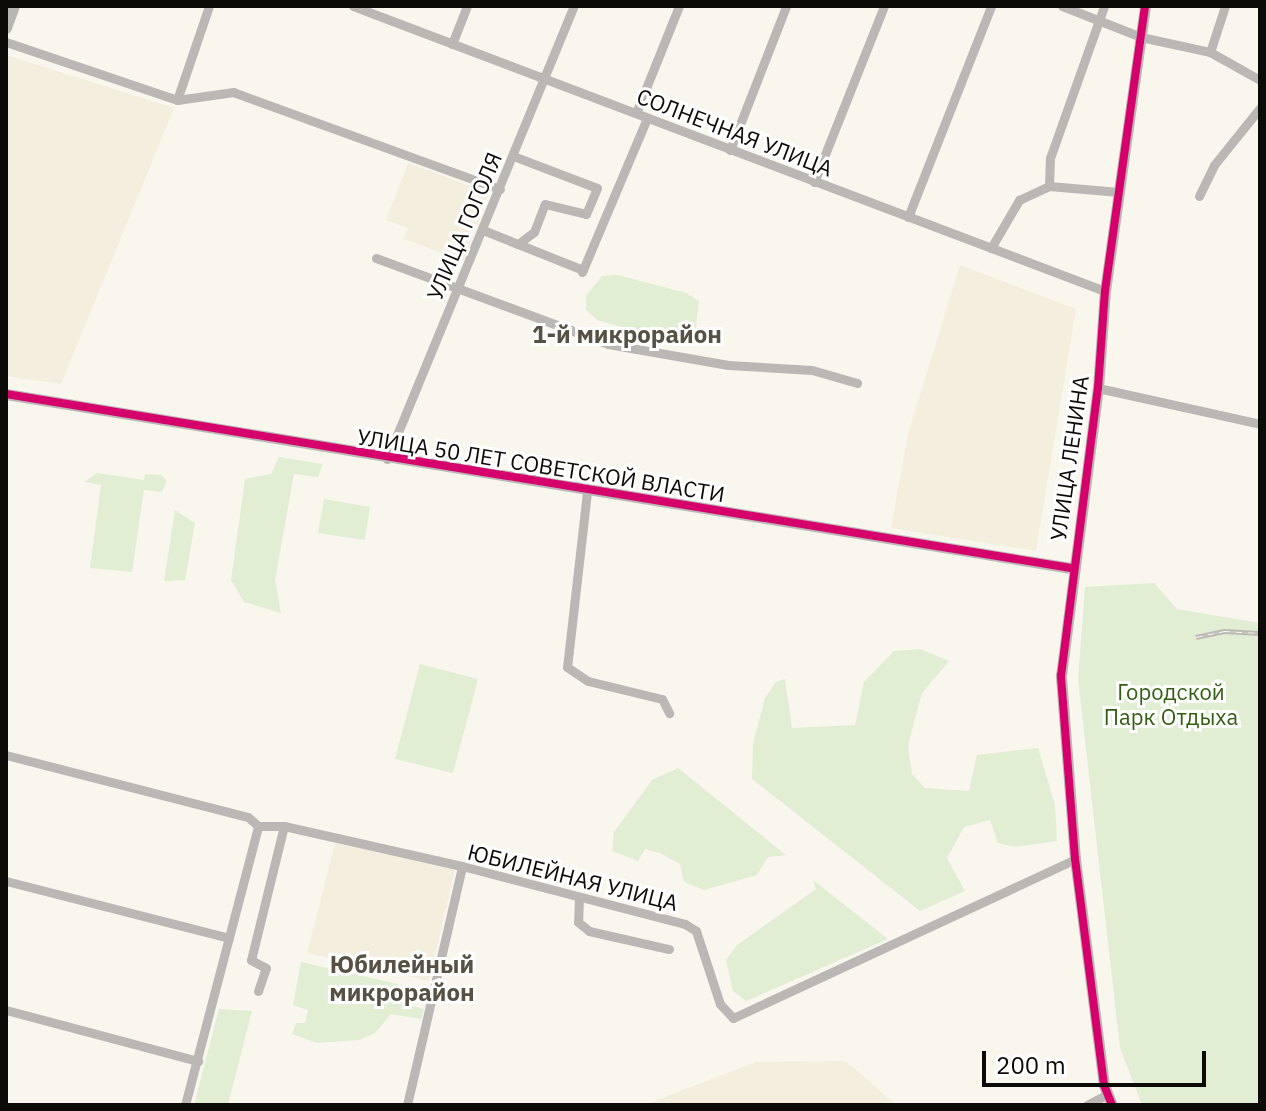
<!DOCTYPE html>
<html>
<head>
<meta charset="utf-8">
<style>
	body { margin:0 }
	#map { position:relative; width:1266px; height:1111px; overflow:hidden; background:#f9f6ed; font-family:"IBM Plex Sans",sans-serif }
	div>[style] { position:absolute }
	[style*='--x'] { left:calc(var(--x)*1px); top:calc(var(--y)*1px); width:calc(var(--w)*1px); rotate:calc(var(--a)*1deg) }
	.built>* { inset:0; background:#f3eedd }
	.green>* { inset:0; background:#e1eed4 }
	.minor>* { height:9px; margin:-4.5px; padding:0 4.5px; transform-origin:4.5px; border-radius:4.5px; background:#bab7b4 }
	.tertiary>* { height:11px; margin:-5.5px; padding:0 5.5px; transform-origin:5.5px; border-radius:5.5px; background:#bab7b4 }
	.secondary>* { height:12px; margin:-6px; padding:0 6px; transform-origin:6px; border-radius:6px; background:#b9b6b2 }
	.rail>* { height:5px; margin-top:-2.5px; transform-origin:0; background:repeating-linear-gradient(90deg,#fff 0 6px,#bdbab6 0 12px); box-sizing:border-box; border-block:2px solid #bdbab6 }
	.cycleway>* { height:8px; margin:-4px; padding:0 4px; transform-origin:4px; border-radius:4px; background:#d6006c }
	span { translate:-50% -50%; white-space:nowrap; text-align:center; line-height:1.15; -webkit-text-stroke:6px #fff; paint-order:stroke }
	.street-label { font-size:22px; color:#0d0b07 }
	.park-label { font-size:22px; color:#335e12 }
	.neighbourhood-label { font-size:24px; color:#565143; font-weight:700 }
	.frame { position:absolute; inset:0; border:8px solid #0d0b07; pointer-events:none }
	.scale { position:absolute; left:982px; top:1051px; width:224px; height:36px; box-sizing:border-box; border:4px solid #0d0b07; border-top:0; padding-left:10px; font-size:24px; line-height:28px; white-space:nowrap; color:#0d0b07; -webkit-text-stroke:6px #fff; paint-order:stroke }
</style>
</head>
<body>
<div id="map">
	<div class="built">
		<i style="clip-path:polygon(6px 55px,174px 108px,61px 384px,6px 376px)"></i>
		<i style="clip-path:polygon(408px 163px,489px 193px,464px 261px,404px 239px,408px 228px,386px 220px)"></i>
		<i style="clip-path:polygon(960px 265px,1076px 309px,1036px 551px,891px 528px,908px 434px)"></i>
		<i style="clip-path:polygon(335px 843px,455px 870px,429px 981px,307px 953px)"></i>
		<i style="clip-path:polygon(846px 1061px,896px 1105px,644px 1105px,756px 1062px)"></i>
	</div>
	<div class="green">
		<i style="clip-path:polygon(618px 275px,686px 293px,699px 301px,695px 335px,672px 341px,597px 320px,586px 310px,586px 296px,602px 276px)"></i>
		<i style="clip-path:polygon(279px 457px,323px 464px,318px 477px,294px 474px,275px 580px,281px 613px,244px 602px,231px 580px,245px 479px,271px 474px)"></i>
		<i style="clip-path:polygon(97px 473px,144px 480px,145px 474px,161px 475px,167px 481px,162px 492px,144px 490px,132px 572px,90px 568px,101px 485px,84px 482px)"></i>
		<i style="clip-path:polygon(324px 499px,370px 507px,365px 540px,318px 533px)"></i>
		<i style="clip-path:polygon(175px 510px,195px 523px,185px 580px,164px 581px)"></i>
		<i style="clip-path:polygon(1154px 583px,1177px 609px,1260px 623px,1260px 1105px,1142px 1105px,1120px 1048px,1078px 679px,1085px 587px)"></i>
		<i style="clip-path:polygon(920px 649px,949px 661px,922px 693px,908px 745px,912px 774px,925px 788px,969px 791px,977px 755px,1038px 748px,1055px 805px,1057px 841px,1015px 847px,998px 843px,990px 820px,964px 827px,947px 858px,965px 891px,920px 911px,752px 779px,753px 743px,765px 698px,776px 682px,785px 679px,792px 728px,855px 725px,864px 682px,894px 651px)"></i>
		<i style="clip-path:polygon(420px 664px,478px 679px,453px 773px,395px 759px)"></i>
		<i style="clip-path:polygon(678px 768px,786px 855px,768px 857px,757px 875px,704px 890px,684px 882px,680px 864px,660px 853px,645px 849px,638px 861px,612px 851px,614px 832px,652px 780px)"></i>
		<i style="clip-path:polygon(813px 880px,888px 939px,746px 1001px,733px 991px,726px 960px,737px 945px,816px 889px)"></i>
		<i style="clip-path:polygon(301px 962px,424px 990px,421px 997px,404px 993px,401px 1003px,424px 1009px,421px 1019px,391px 1014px,375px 1033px,360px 1040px,317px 1043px,292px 1034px,296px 1023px,305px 1023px,308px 1010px,293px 1005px)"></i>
		<i style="clip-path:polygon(219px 1009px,252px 1011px,228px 1105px,194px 1105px)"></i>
	</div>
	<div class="minor">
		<i style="--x:353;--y:6;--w:804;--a:20.76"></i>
		<i style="--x:1062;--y:6;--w:85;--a:21.4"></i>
		<i style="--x:1141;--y:37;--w:71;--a:12.3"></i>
		<i style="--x:1210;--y:52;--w:57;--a:29.2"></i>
		<i style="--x:6;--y:42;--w:181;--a:18.7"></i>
		<i style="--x:177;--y:100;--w:57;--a:-8.1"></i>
		<i style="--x:233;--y:92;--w:284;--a:20"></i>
		<i style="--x:452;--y:44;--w:41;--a:-68.5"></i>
		<i style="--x:1210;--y:52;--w:48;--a:-71.9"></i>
		<i style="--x:177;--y:100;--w:99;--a:-71.2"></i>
		<i style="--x:636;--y:113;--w:115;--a:-68.1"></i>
		<i style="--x:730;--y:150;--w:155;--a:-68.7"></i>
		<i style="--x:814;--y:182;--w:189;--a:-68.3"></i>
		<i style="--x:1049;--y:186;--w:70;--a:4.9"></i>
		<i style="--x:1199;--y:196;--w:34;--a:-64"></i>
		<i style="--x:1214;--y:165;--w:73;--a:-51.1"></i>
		<i style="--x:908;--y:217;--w:227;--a:-68.5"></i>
		<i style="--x:483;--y:230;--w:38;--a:22"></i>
		<i style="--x:518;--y:244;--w:20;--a:-37"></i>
		<i style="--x:534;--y:232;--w:30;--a:-69"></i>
		<i style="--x:545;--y:204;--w:42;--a:13.7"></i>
		<i style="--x:586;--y:214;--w:28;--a:-67"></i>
		<i style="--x:597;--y:188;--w:90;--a:-159.1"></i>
		<i style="--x:518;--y:244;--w:70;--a:21.8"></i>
		<i style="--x:991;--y:248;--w:56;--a:-59.7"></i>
		<i style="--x:1019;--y:200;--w:33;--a:-25"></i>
		<i style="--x:1049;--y:186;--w:28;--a:-88"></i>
		<i style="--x:1050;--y:158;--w:161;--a:-70.4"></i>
		<i style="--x:376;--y:258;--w:247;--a:20.3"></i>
		<i style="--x:608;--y:344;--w:122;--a:9.9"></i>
		<i style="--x:728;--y:365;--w:84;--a:3.4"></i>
		<i style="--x:812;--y:370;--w:47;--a:16.1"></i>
		<i style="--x:582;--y:272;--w:167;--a:-67.1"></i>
		<i style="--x:1098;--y:388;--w:166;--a:12.5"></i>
		<i style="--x:387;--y:459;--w:490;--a:-67.6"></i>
		<i style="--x:587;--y:492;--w:176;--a:96.5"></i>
		<i style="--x:567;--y:667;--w:25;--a:34"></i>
		<i style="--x:588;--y:681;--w:76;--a:13.7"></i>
		<i style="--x:662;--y:699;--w:16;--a:63"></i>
		<i style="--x:6;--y:755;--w:250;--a:14.4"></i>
		<i style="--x:248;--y:817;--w:13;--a:42"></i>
		<i style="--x:258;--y:826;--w:26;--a:0"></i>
		<i style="--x:284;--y:826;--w:182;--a:12.7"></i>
		<i style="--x:462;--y:866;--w:230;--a:14.6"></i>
		<i style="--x:685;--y:924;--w:13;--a:32"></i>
		<i style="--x:696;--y:931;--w:77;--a:71.8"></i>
		<i style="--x:720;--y:1004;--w:19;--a:47"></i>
		<i style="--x:733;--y:1018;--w:377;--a:-24.9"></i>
		<i style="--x:6;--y:881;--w:230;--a:14.3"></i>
		<i style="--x:579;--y:897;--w:25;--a:92"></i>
		<i style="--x:578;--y:922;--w:14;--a:39"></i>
		<i style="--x:589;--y:931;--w:82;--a:12.7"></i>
		<i style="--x:258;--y:991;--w:24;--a:-71"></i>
		<i style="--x:266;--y:968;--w:17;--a:-152"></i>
		<i style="--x:251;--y:960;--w:138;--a:-76.2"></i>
		<i style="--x:6;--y:1010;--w:199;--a:14.9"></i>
		<i style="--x:185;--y:1105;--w:288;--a:-75.3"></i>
		<i style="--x:407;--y:1105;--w:245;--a:-77"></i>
		<i style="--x:1087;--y:1105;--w:21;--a:-28"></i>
	</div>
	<div class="tertiary">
		<i style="--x:6;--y:394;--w:1079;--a:9.28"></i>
		<i style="--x:1112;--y:1105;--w:22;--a:-112"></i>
		<i style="--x:1104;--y:1085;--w:228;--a:-97.3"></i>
		<i style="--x:1075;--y:859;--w:184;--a:-94.4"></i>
		<i style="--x:1061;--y:676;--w:290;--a:-82.7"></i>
		<i style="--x:1098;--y:388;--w:97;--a:-85.9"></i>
		<i style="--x:1105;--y:291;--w:288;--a:-82"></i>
	</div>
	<div class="secondary">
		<i style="--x:6;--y:28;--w:23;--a:-70"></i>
	</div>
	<div class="rail">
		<i style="--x:1196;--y:637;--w:29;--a:-12"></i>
		<i style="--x:1224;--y:631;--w:36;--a:3"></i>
	</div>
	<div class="cycleway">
		<i style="--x:6;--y:394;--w:1079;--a:9.28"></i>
		<i style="--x:1112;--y:1105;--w:22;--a:-112"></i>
		<i style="--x:1104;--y:1085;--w:228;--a:-97.3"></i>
		<i style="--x:1075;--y:859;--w:184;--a:-94.4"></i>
		<i style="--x:1061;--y:676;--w:290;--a:-82.7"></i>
		<i style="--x:1098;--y:388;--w:97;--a:-85.9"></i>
		<i style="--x:1105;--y:291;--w:288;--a:-82"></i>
	</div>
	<div class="street-label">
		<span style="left:735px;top:132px;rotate:21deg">СОЛНЕЧНАЯ УЛИЦА</span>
		<span style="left:464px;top:226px;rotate:-67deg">УЛИЦА ГОГОЛЯ</span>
		<span style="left:1069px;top:458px;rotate:-82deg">УЛИЦА ЛЕНИНА</span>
		<span style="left:541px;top:465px;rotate:9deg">УЛИЦА 50 ЛЕТ СОВЕТСКОЙ ВЛАСТИ</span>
		<span style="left:573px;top:877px;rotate:14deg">ЮБИЛЕЙНАЯ УЛИЦА</span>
	</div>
	<div class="park-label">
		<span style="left:1171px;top:704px">Городской<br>Парк Отдыха</span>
	</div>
	<div class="neighbourhood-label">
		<span style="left:627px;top:335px">1-й микрорайон</span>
		<span style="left:402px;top:979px">Юбилейный<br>микрорайон</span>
	</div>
	<div class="frame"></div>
	<div class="scale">200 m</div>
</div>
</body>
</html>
